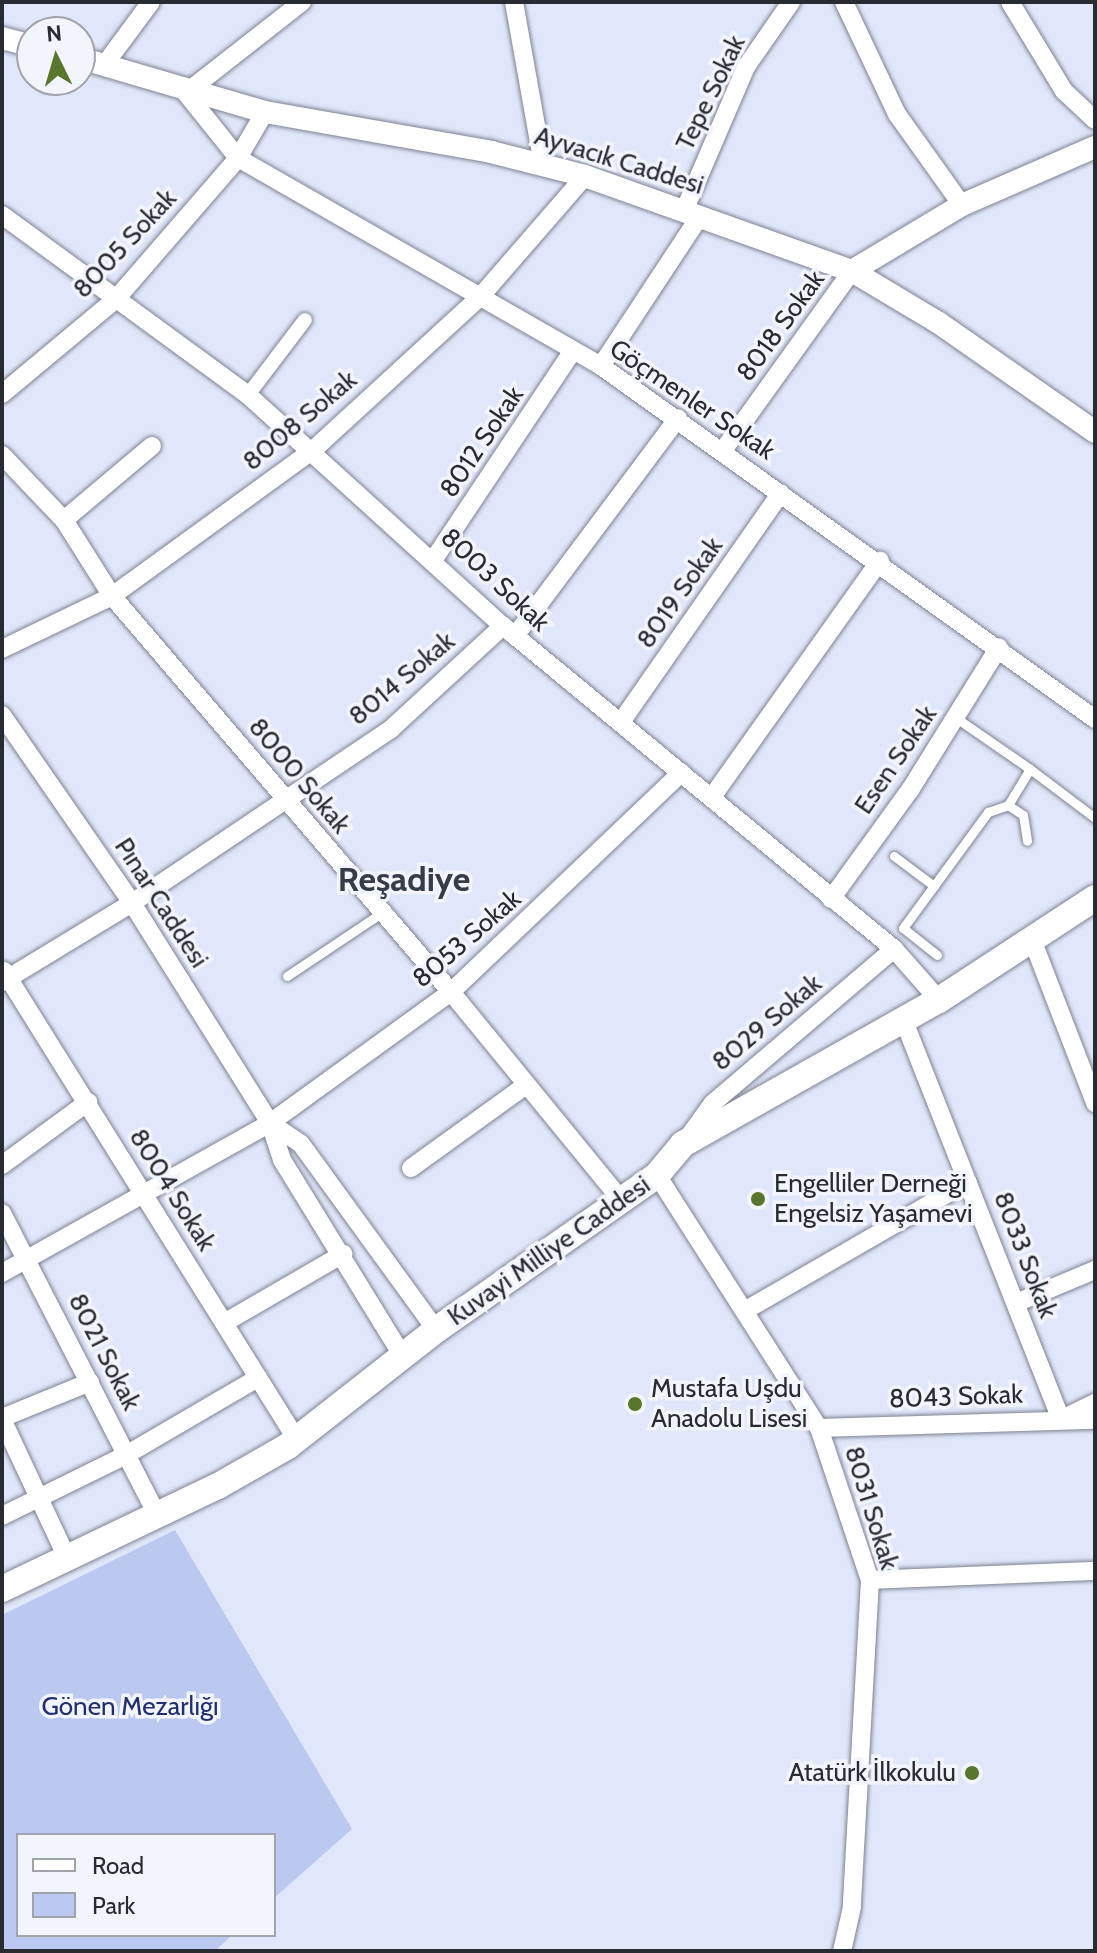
<!DOCTYPE html>
<html>
<head>
<meta charset="utf-8">
<style>
	body { margin:0 }
	#map { position:relative; width:1097px; height:1953px; overflow:hidden; background:#e1e7fa; font-family:Cabin,sans-serif }
	div>[style] { position:absolute }
	[style*='--x'] { left:calc(var(--x)*1px); top:calc(var(--y)*1px); width:calc(var(--w)*1px); rotate:calc(var(--a)*1deg) }
	.green>* { inset:0; background:#bbc8f0 }
	.roads { filter:drop-shadow(0 0 2px #7d8293) drop-shadow(0 0 2px #7d8293) }
	.service>* { height:9px; margin:-4.5px; padding:0 4.5px; transform-origin:4.5px; border-radius:4.5px; background:#fff }
	.pedestrian>* { height:14px; margin:-7px; padding:0 7px; transform-origin:7px; border-radius:7px; background:#fff }
	.minor>* { height:18px; margin:-9px; padding:0 9px; transform-origin:9px; border-radius:9px; background:#fff }
	.tertiary>* { height:22px; margin:-11px; padding:0 11px; transform-origin:11px; border-radius:11px; background:#fff }
	.secondary>* { height:26px; margin:-13px; padding:0 13px; transform-origin:13px; border-radius:13px; background:#fff }
	.dots>* { width:22px; height:22px; translate:-50% -50%; box-sizing:border-box; border:4px solid #f2f5fc; border-radius:50% }
	span { translate:-50% -50%; white-space:nowrap; text-align:center; line-height:1.15; -webkit-text-stroke:7px #f2f5fc; paint-order:stroke }
	.street-label { font-size:26px; color:#282b31 }
	.poi-label { font-size:26px; color:#282b31 }
	.left { translate:0 -50%; text-align:left }
	.right { translate:-100% -50%; text-align:right }
	.park-label { font-size:26px; color:#212e71 }
	.district-label { font-size:34px; color:#373c4a; font-weight:700 }
	.frame { position:absolute; inset:0; border:4px solid #282b31; pointer-events:none }
	.legend { position:absolute; left:16px; top:1833px; width:260px; height:104px; box-sizing:border-box; background:#f2f5fc; border:2px solid #a1a4ab; margin:0; padding:10px 14px; list-style:none; font-size:24px; color:#282b31 }
	.legend li { display:flex; align-items:center; gap:16px; height:40px }
	.legend b { width:40px; border:2px solid #a1a4ab }
	.north { position:absolute; left:16px; top:16px; width:80px; height:80px; box-sizing:border-box; background:#f2f5fc; border:2px solid #a1a4ab; border-radius:50%; rotate:355deg; font-size:22px; font-weight:700; line-height:32px; text-align:center; color:#282b31 }
	.north::after { content:''; display:block; margin:auto; width:28px; height:36px; background:#58772d; clip-path:polygon(50% 0,100% 100%,50% 72%,0 100%) }
</style>
</head>
<body>
<div id="map">
	<div class="green">
		<i style="clip-path:polygon(175px 1530px,352px 1829px,274px 1898px,274px 1835px,18px 1835px,18px 1935px,232px 1935px,215px 1951px,2px 1951px,2px 1615px)"></i>
	</div>
	<div class="roads">
		<div class="service">
			<i style="--x:1030;--y:769;--w:81;--a:37"></i>
			<i style="--x:1008;--y:805;--w:18;--a:34"></i>
			<i style="--x:1023;--y:815;--w:26;--a:81"></i>
			<i style="--x:894;--y:856;--w:50;--a:36.9"></i>
			<i style="--x:937;--y:955;--w:43;--a:-141.5"></i>
			<i style="--x:903;--y:928;--w:144;--a:-53.8"></i>
			<i style="--x:988;--y:812;--w:21;--a:-19"></i>
			<i style="--x:1008;--y:805;--w:42;--a:-58.6"></i>
			<i style="--x:1030;--y:769;--w:91;--a:-145.3"></i>
			<i style="--x:287;--y:976;--w:112;--a:-33.7"></i>
		</div>
		<div class="pedestrian">
			<i style="--x:248;--y:395;--w:94;--a:-52.8"></i>
		</div>
		<div class="minor">
			<i style="--x:302;--y:2;--w:147;--a:141.9"></i>
			<i style="--x:186;--y:93;--w:83;--a:51.3"></i>
			<i style="--x:238;--y:158;--w:418;--a:29.8"></i>
			<i style="--x:601;--y:366;--w:607;--a:35.55"></i>
			<i style="--x:514;--y:2;--w:166;--a:79.9"></i>
			<i style="--x:844;--y:2;--w:124;--a:64.7"></i>
			<i style="--x:897;--y:114;--w:112;--a:54.5"></i>
			<i style="--x:1010;--y:2;--w:104;--a:58.8"></i>
			<i style="--x:1064;--y:91;--w:42;--a:43.1"></i>
			<i style="--x:105;--y:64;--w:77;--a:-53.4"></i>
			<i style="--x:684;--y:211;--w:157;--a:-66.7"></i>
			<i style="--x:746;--y:67;--w:79;--a:-55.3"></i>
			<i style="--x:2;--y:215;--w:305;--a:36.2"></i>
			<i style="--x:248;--y:395;--w:344;--a:42.2"></i>
			<i style="--x:503;--y:626;--w:507;--a:39.56"></i>
			<i style="--x:894;--y:949;--w:68;--a:48.6"></i>
			<i style="--x:601;--y:366;--w:180;--a:-56.6"></i>
			<i style="--x:2;--y:394;--w:148;--a:-39.8"></i>
			<i style="--x:116;--y:299;--w:186;--a:-49.1"></i>
			<i style="--x:238;--y:158;--w:53;--a:-59.6"></i>
			<i style="--x:724;--y:449;--w:219;--a:-54.3"></i>
			<i style="--x:2;--y:455;--w:90;--a:46.4"></i>
			<i style="--x:64;--y:520;--w:90;--a:57.7"></i>
			<i style="--x:112;--y:596;--w:521;--a:49.43"></i>
			<i style="--x:451;--y:992;--w:270;--a:50.7"></i>
			<i style="--x:64;--y:520;--w:115;--a:-40.1"></i>
			<i style="--x:434;--y:559;--w:249;--a:-56.3"></i>
			<i style="--x:515;--y:636;--w:272;--a:-53.2"></i>
			<i style="--x:2;--y:649;--w:122;--a:-25.7"></i>
			<i style="--x:112;--y:596;--w:248;--a:-36"></i>
			<i style="--x:313;--y:450;--w:226;--a:-42.5"></i>
			<i style="--x:480;--y:297;--w:160;--a:-49"></i>
			<i style="--x:2;--y:715;--w:229;--a:55.3"></i>
			<i style="--x:132;--y:903;--w:260;--a:57.9"></i>
			<i style="--x:270;--y:1123;--w:39;--a:72"></i>
			<i style="--x:282;--y:1160;--w:229;--a:58.4"></i>
			<i style="--x:621;--y:722;--w:279;--a:-55.1"></i>
			<i style="--x:712;--y:797;--w:290;--a:-54.6"></i>
			<i style="--x:831;--y:899;--w:135;--a:-54.1"></i>
			<i style="--x:910;--y:790;--w:168;--a:-58.1"></i>
			<i style="--x:1033;--y:942;--w:173;--a:68.9"></i>
			<i style="--x:4;--y:971;--w:553;--a:58.01"></i>
			<i style="--x:2;--y:982;--w:152;--a:-31.3"></i>
			<i style="--x:132;--y:903;--w:313;--a:-33.9"></i>
			<i style="--x:392;--y:728;--w:151;--a:-42.6"></i>
			<i style="--x:904;--y:1021;--w:429;--a:68.5"></i>
			<i style="--x:270;--y:1123;--w:37;--a:34"></i>
			<i style="--x:301;--y:1144;--w:230;--a:54"></i>
			<i style="--x:687;--y:1139;--w:44;--a:-54.2"></i>
			<i style="--x:713;--y:1103;--w:238;--a:-40.4"></i>
			<i style="--x:2;--y:1165;--w:107;--a:-36.2"></i>
			<i style="--x:411;--y:1168;--w:142;--a:-35.8"></i>
			<i style="--x:657;--y:1175;--w:300;--a:57.4"></i>
			<i style="--x:819;--y:1428;--w:160;--a:71.5"></i>
			<i style="--x:870;--y:1580;--w:327;--a:93.2"></i>
			<i style="--x:852;--y:1907;--w:45;--a:102.8"></i>
			<i style="--x:2;--y:1213;--w:339;--a:62.8"></i>
			<i style="--x:2;--y:1273;--w:307;--a:-29.2"></i>
			<i style="--x:270;--y:1123;--w:223;--a:-35.9"></i>
			<i style="--x:451;--y:992;--w:318;--a:-43.6"></i>
			<i style="--x:1016;--y:1303;--w:86;--a:-22.7"></i>
			<i style="--x:746;--y:1310;--w:256;--a:-30"></i>
			<i style="--x:224;--y:1323;--w:138;--a:-30.1"></i>
			<i style="--x:2;--y:1418;--w:95;--a:-22.2"></i>
			<i style="--x:1064;--y:1418;--w:34;--a:-26"></i>
			<i style="--x:2;--y:1419;--w:153;--a:64.9"></i>
			<i style="--x:819;--y:1428;--w:276;--a:-1.7"></i>
			<i style="--x:2;--y:1516;--w:138;--a:-26.2"></i>
			<i style="--x:126;--y:1455;--w:153;--a:-30.3"></i>
			<i style="--x:870;--y:1580;--w:225;--a:-2.3"></i>
		</div>
		<div class="tertiary">
			<i style="--x:2;--y:38;--w:31;--a:15"></i>
			<i style="--x:80;--y:58;--w:193;--a:16.3"></i>
			<i style="--x:265;--y:112;--w:230;--a:10"></i>
			<i style="--x:491;--y:152;--w:97;--a:14.3"></i>
			<i style="--x:585;--y:176;--w:283;--a:19.6"></i>
			<i style="--x:852;--y:271;--w:101;--a:30.9"></i>
			<i style="--x:939;--y:323;--w:190;--a:34.9"></i>
			<i style="--x:852;--y:271;--w:128;--a:-31"></i>
			<i style="--x:962;--y:205;--w:145;--a:-23.6"></i>
		</div>
		<div class="secondary">
			<i style="--x:2;--y:1589;--w:239;--a:-25.5"></i>
			<i style="--x:218;--y:1486;--w:81;--a:-29.7"></i>
			<i style="--x:288;--y:1446;--w:188;--a:-38.1"></i>
			<i style="--x:436;--y:1330;--w:270;--a:-35"></i>
			<i style="--x:657;--y:1175;--w:40;--a:-50"></i>
			<i style="--x:683;--y:1144;--w:294;--a:-29.4"></i>
			<i style="--x:939;--y:1000;--w:186;--a:-33.2"></i>
		</div>
	</div>
	<div class="dots">
		<i style="left:758px;top:1199px;background:#58772d"></i>
		<i style="left:635px;top:1404px;background:#58772d"></i>
		<i style="left:972px;top:1773px;background:#58772d"></i>
	</div>
	<div class="street-label">
		<span style="left:711px;top:93px;rotate:-64deg">Tepe Sokak</span>
		<span style="left:619px;top:161px;rotate:17deg">Ayvacık Caddesi</span>
		<span style="left:125px;top:244px;rotate:-47deg">8005 Sokak</span>
		<span style="left:781px;top:326px;rotate:-54deg">8018 Sokak</span>
		<span style="left:692px;top:400px;rotate:34deg">Göçmenler Sokak</span>
		<span style="left:300px;top:421px;rotate:-40deg">8008 Sokak</span>
		<span style="left:482px;top:442px;rotate:-56deg">8012 Sokak</span>
		<span style="left:495px;top:580px;rotate:43deg">8003 Sokak</span>
		<span style="left:680px;top:593px;rotate:-55deg">8019 Sokak</span>
		<span style="left:402px;top:679px;rotate:-40deg">8014 Sokak</span>
		<span style="left:896px;top:760px;rotate:-56deg">Esen Sokak</span>
		<span style="left:299px;top:776px;rotate:50deg">8000 Sokak</span>
		<span style="left:161px;top:903px;rotate:57deg">Pınar Caddesi</span>
		<span style="left:467px;top:939px;rotate:-41deg">8053 Sokak</span>
		<span style="left:767px;top:1023px;rotate:-40deg">8029 Sokak</span>
		<span style="left:172px;top:1190px;rotate:58deg">8004 Sokak</span>
		<span style="left:549px;top:1251px;rotate:-35deg">Kuvayi Milliye Caddesi</span>
		<span style="left:1025px;top:1255px;rotate:69deg">8033 Sokak</span>
		<span style="left:104px;top:1352px;rotate:63deg">8021 Sokak</span>
		<span style="left:956px;top:1397px;rotate:-2deg">8043 Sokak</span>
		<span style="left:871px;top:1508px;rotate:73deg">8031 Sokak</span>
	</div>
	<div class="poi-label">
		<span class="left" style="left:774px;top:1199px">Engelliler Derneği<br>Engelsiz Yaşamevi</span>
		<span class="left" style="left:651px;top:1404px">Mustafa Uşdu<br>Anadolu Lisesi</span>
		<span class="right" style="left:956px;top:1773px">Atatürk İlkokulu</span>
	</div>
	<div class="park-label">
		<span style="left:130px;top:1707px">Gönen Mezarlığı</span>
	</div>
	<div class="district-label">
		<span style="left:404px;top:880px">Reşadiye</span>
	</div>
	<div class="frame"></div>
	<ul class="legend">
	<li><b style="height:10px;background:#fff"></b>Road</li>
	<li><b style="height:22px;background:#bbc8f0"></b>Park</li>
	</ul>
	<div class="north">N</div>
</div>
</body>
</html>
